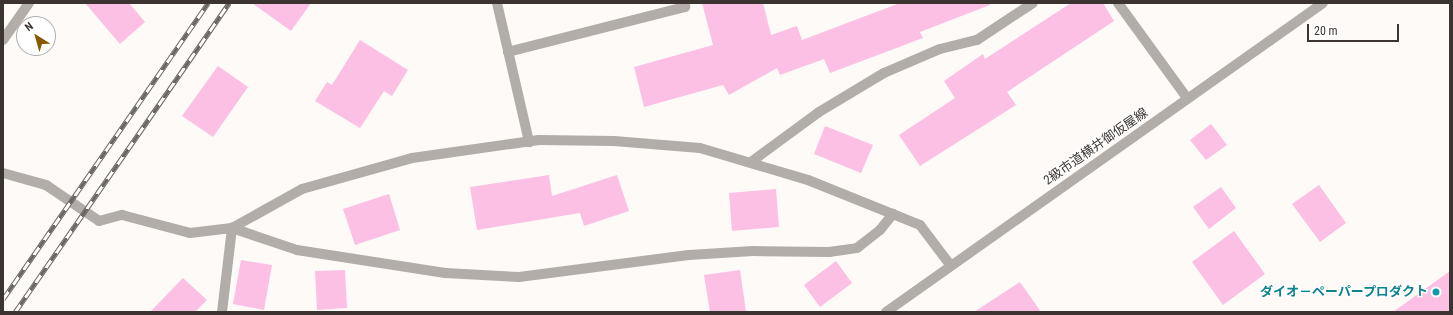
<!DOCTYPE html>
<html>
<head>
<meta charset="utf-8">
<style>
	body { margin:0 }
	#map { position:relative; width:1453px; height:315px; overflow:hidden; background:#fdfaf8; font-family:"Roboto Condensed","Noto Sans JP",sans-serif }
	div>[style] { position:absolute }
	[style*='--x'] { left:calc(var(--x)*1px); top:calc(var(--y)*1px); width:calc(var(--w)*1px); rotate:calc(var(--a)*1deg) }
	.building>* { inset:0; background:#fcc0e5 }
	.minor>* { height:10px; margin:-5px; padding:0 5px; transform-origin:5px; border-radius:5px; background:#b3ada9 }
	.rail>* { height:4.5px; margin-top:-2.25px; transform-origin:0; background:repeating-linear-gradient(90deg,#fff 0 9px,#6b6563 0 18px); box-sizing:border-box; border-block:1px solid #6b6563 }
	.dots>* { width:11px; height:11px; translate:-50% -50%; box-sizing:border-box; border:2px solid #fff; border-radius:50% }
	span { translate:-50% -50%; white-space:nowrap; text-align:center; line-height:1.15; -webkit-text-stroke:3px #fff; paint-order:stroke }
	.street-label { font-size:13px; color:#3b3431 }
	.culture-label { font-size:13px; color:#0d838f; font-weight:700 }
	.right { translate:-100% -50%; text-align:right }
	.frame { position:absolute; inset:0; border:4px solid #3b3431; pointer-events:none }
	.north { position:absolute; left:16px; top:16px; width:40px; height:40px; box-sizing:border-box; background:#fff; border:1px solid #b1aead; border-radius:50%; rotate:323deg; font-size:11px; font-weight:700; line-height:16px; text-align:center; color:#3b3431 }
	.north::after { content:''; display:block; margin:auto; width:14px; height:18px; background:#895900; clip-path:polygon(50% 0,100% 100%,50% 72%,0 100%) }
	.scale { position:absolute; left:1307px; top:24px; width:92px; height:18px; box-sizing:border-box; border:2px solid #3b3431; border-top:0; padding-left:5px; font-size:12px; line-height:14px; white-space:nowrap; color:#3b3431; -webkit-text-stroke:3px #fff; paint-order:stroke }
</style>
</head>
<body>
<div id="map">
	<div class="building">
		<i style="clip-path:polygon(85px 3px,129px 3px,145px 22px,120px 44px)"></i>
		<i style="clip-path:polygon(252px 3px,311px 3px,291px 31px)"></i>
		<i style="clip-path:polygon(702px 3px,763px 3px,771px 35px,797px 26px,802px 40px,900px 3px,989px 3px,990px 5px,920px 32px,923px 38px,830px 73px,824px 59px,780px 75px,777px 68px,729px 95px,723px 85px,644px 107px,634px 67px,713px 45px)"></i>
		<i style="clip-path:polygon(1071px 3px,1103px 3px,1114px 21px,1007px 92px,1016px 105px,920px 166px,899px 135px,955px 98px,944px 81px,983px 54px,985px 59px)"></i>
		<i style="clip-path:polygon(360px 40px,408px 70px,392px 96px,384px 91px,360px 128px,315px 101px,327px 82px,332px 85px)"></i>
		<i style="clip-path:polygon(218px 66px,248px 87px,213px 137px,182px 116px)"></i>
		<i style="clip-path:polygon(1211px 124px,1227px 145px,1206px 160px,1190px 140px)"></i>
		<i style="clip-path:polygon(825px 126px,873px 145px,861px 173px,814px 154px)"></i>
		<i style="clip-path:polygon(549px 175px,552px 196px,617px 175px,629px 211px,584px 226px,580px 213px,477px 230px,470px 187px)"></i>
		<i style="clip-path:polygon(1319px 185px,1346px 223px,1320px 242px,1292px 204px)"></i>
		<i style="clip-path:polygon(1221px 187px,1236px 208px,1209px 229px,1193px 207px)"></i>
		<i style="clip-path:polygon(776px 189px,779px 227px,732px 231px,729px 193px)"></i>
		<i style="clip-path:polygon(389px 194px,400px 230px,355px 245px,343px 209px)"></i>
		<i style="clip-path:polygon(1234px 231px,1265px 274px,1223px 305px,1192px 262px)"></i>
		<i style="clip-path:polygon(241px 260px,272px 265px,264px 310px,233px 304px)"></i>
		<i style="clip-path:polygon(836px 261px,852px 283px,820px 307px,804px 285px)"></i>
		<i style="clip-path:polygon(345px 270px,347px 308px,317px 310px,315px 271px)"></i>
		<i style="clip-path:polygon(740px 270px,746px 312px,710px 312px,704px 275px)"></i>
		<i style="clip-path:polygon(1450px 271px,1450px 312px,1393px 312px)"></i>
		<i style="clip-path:polygon(183px 278px,207px 300px,195px 312px,150px 312px)"></i>
		<i style="clip-path:polygon(1020px 282px,1041px 312px,974px 312px)"></i>
	</div>
	<div class="minor">
		<i style="--x:497;--y:3;--w:143;--a:77"></i>
		<i style="--x:1118;--y:3;--w:117;--a:54"></i>
		<i style="--x:3;--y:40;--w:45;--a:-54.9"></i>
		<i style="--x:508;--y:52;--w:183;--a:-14.3"></i>
		<i style="--x:685;--y:7;--w:4;--a:-104"></i>
		<i style="--x:751;--y:162;--w:84;--a:-36.3"></i>
		<i style="--x:819;--y:112;--w:76;--a:-31"></i>
		<i style="--x:884;--y:73;--w:61;--a:-23.2"></i>
		<i style="--x:940;--y:49;--w:38;--a:-14"></i>
		<i style="--x:977;--y:40;--w:67;--a:-33.5"></i>
		<i style="--x:3;--y:173;--w:45;--a:15.6"></i>
		<i style="--x:46;--y:185;--w:64;--a:34.2"></i>
		<i style="--x:99;--y:221;--w:24;--a:-15"></i>
		<i style="--x:122;--y:215;--w:70;--a:14.8"></i>
		<i style="--x:190;--y:233;--w:42;--a:-6.8"></i>
		<i style="--x:232;--y:228;--w:80;--a:-29.1"></i>
		<i style="--x:302;--y:189;--w:114;--a:-15.7"></i>
		<i style="--x:412;--y:158;--w:128;--a:-8.1"></i>
		<i style="--x:539;--y:140;--w:75;--a:0.8"></i>
		<i style="--x:614;--y:141;--w:86;--a:4.7"></i>
		<i style="--x:700;--y:148;--w:113;--a:16.5"></i>
		<i style="--x:808;--y:180;--w:121;--a:21.9"></i>
		<i style="--x:920;--y:225;--w:51;--a:52.9"></i>
		<i style="--x:232;--y:228;--w:69;--a:18.7"></i>
		<i style="--x:297;--y:250;--w:150;--a:8.8"></i>
		<i style="--x:445;--y:273;--w:74;--a:3.1"></i>
		<i style="--x:519;--y:277;--w:171;--a:-7.4"></i>
		<i style="--x:689;--y:255;--w:64;--a:-3.6"></i>
		<i style="--x:753;--y:251;--w:76;--a:0.8"></i>
		<i style="--x:829;--y:252;--w:28;--a:-8"></i>
		<i style="--x:857;--y:248;--w:29;--a:-38"></i>
		<i style="--x:880;--y:230;--w:21;--a:-51"></i>
		<i style="--x:222;--y:312;--w:85;--a:-83.2"></i>
		<i style="--x:886;--y:312;--w:535;--a:-35.26"></i>
	</div>
	<div class="rail">
		<i style="--x:3;--y:299;--w:360;--a:-55.3"></i>
		<i style="--x:15;--y:312;--w:376;--a:-55.3"></i>
	</div>
	<div class="dots">
		<i style="left:1436px;top:292px;background:#0f9aa8"></i>
	</div>
	<div class="street-label">
		<span style="left:1096px;top:147px;rotate:-35deg">2級市道横井御仮屋線</span>
	</div>
	<div class="culture-label">
		<span class="right" style="left:1428px;top:292px">ダイオ－ペーパープロダクト</span>
	</div>
	<div class="frame"></div>
	<div class="north">N</div>
	<div class="scale">20 m</div>
</div>
</body>
</html>
